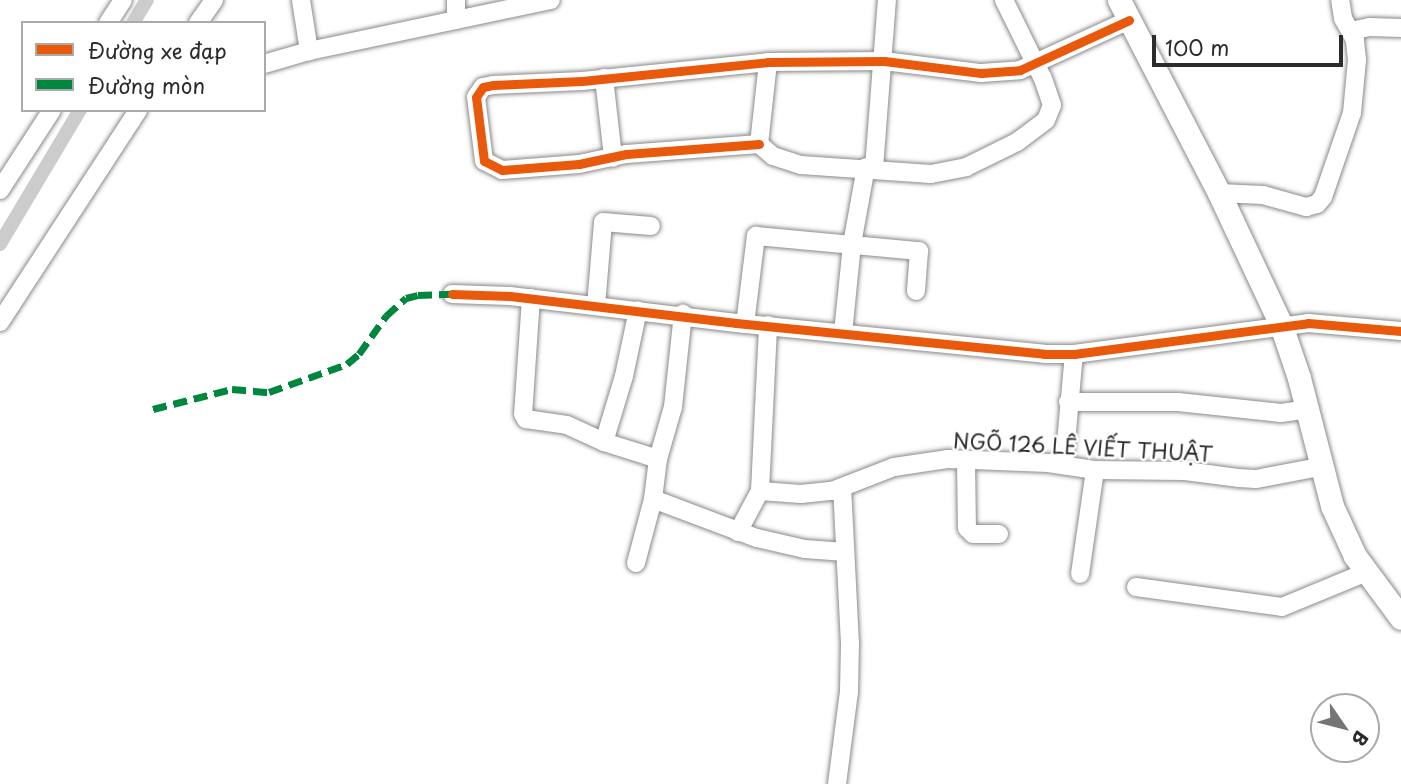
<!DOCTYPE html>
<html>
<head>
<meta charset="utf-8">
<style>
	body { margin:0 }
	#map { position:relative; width:1401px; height:784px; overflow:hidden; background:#fff; font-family:"Playpen Sans",sans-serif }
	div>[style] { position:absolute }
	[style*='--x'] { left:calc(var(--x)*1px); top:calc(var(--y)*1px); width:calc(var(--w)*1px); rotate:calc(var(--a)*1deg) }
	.canal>* { height:14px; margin:-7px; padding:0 7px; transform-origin:7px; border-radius:7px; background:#ccc }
	.roads { filter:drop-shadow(0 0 2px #8a8a8a) drop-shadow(0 0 2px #8a8a8a) }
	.minor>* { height:18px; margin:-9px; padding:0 9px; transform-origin:9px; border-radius:9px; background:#fff }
	.major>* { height:23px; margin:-11.5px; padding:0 11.5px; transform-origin:11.5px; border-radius:11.5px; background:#fff }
	.quiet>* { height:7px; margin-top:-3.5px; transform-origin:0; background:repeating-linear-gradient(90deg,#00873e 0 14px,transparent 0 21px) }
	.cycleway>* { height:9px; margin:-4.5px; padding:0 4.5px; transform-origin:4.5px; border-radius:4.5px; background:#e8590c }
	span { translate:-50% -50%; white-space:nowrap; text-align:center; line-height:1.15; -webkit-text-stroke:5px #fff; paint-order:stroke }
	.street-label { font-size:21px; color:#2b2b2b }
	.legend { position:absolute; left:21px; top:21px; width:245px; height:91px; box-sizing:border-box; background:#fff; border:2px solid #aaa; margin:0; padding:9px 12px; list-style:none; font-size:21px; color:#2b2b2b }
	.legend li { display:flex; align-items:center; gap:14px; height:35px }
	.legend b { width:35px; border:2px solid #aaa }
	.north { position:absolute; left:1310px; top:693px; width:70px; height:70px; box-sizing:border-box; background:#fff; border:2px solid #aaa; border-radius:50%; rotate:125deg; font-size:19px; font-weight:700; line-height:28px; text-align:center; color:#2b2b2b }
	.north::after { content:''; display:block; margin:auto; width:24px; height:32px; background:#757575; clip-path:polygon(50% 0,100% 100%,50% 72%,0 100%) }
	.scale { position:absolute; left:1152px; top:35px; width:191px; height:32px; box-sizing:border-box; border:4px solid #2b2b2b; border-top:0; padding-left:9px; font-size:21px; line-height:24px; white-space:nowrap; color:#2b2b2b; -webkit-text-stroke:5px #fff; paint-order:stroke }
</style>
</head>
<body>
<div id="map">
	<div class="canal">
		<i style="--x:133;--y:23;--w:27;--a:-59"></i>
		<i style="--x:0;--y:244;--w:156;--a:-59.2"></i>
	</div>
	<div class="roads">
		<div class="minor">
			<i style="--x:301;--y:0;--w:52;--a:81.1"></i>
			<i style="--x:456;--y:20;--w:20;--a:-90"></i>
			<i style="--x:108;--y:23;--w:27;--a:-57"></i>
			<i style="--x:198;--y:23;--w:28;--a:-55"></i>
			<i style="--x:1351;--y:31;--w:19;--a:-12"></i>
			<i style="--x:1370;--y:27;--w:31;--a:2"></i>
			<i style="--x:264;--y:64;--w:47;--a:-16.1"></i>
			<i style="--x:309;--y:51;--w:247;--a:-11.9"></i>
			<i style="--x:604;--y:78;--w:80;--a:83.5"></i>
			<i style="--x:759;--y:144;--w:133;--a:175.7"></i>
			<i style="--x:626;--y:154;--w:48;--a:168"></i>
			<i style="--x:579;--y:164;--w:77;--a:175.5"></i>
			<i style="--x:502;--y:170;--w:20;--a:-153"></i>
			<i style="--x:484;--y:161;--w:64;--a:-97.1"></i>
			<i style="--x:476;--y:97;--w:12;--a:-55"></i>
			<i style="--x:483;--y:87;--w:10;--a:-11"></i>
			<i style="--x:493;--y:85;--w:89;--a:-2.6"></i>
			<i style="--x:582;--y:81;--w:187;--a:-5.8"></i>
			<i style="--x:768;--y:62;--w:116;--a:-0.5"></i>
			<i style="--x:884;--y:61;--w:98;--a:7.1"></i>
			<i style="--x:981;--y:73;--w:39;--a:-4"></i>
			<i style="--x:1020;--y:70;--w:120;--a:-24.6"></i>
			<i style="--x:759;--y:144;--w:18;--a:41"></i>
			<i style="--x:773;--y:156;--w:29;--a:18"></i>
			<i style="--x:801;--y:165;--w:130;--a:4"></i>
			<i style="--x:931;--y:174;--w:36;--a:-11"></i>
			<i style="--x:966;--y:167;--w:57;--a:-26.1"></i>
			<i style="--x:1017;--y:142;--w:36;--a:-37"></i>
			<i style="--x:1046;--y:120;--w:16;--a:-68"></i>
			<i style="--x:1052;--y:105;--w:28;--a:-109"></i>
			<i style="--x:1043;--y:79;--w:88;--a:-116.3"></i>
			<i style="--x:759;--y:144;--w:82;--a:-83.7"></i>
			<i style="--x:874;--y:168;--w:169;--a:-85.6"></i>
			<i style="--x:0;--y:190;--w:95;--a:-57"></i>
			<i style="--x:1219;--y:193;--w:44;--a:2.6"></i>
			<i style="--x:1263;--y:195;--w:45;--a:15.6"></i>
			<i style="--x:1306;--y:207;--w:11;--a:-15"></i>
			<i style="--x:1317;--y:204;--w:9;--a:-49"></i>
			<i style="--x:1323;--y:197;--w:89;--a:-71"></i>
			<i style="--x:1352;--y:113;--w:53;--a:-84.6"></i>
			<i style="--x:1357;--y:60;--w:20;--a:-96"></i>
			<i style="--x:1355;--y:40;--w:25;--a:-119"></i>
			<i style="--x:1343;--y:18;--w:18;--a:-99"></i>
			<i style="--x:452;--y:294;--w:58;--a:2"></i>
			<i style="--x:510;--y:296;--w:228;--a:6.8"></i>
			<i style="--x:736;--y:323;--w:310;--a:5.7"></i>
			<i style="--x:1044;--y:354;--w:30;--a:0"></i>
			<i style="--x:1074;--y:354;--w:236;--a:-7.5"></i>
			<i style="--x:1308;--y:323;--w:93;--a:4.9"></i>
			<i style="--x:531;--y:298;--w:116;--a:93.9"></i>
			<i style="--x:523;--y:414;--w:6;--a:59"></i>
			<i style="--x:526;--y:419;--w:41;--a:8.3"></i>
			<i style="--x:567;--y:425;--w:41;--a:24.7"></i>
			<i style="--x:604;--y:442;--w:57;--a:17.5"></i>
			<i style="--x:596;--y:306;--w:84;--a:-85.2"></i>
			<i style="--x:603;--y:222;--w:48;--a:4.8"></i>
			<i style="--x:0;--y:322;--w:253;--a:-56.9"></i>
			<i style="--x:745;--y:324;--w:89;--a:-82.9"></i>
			<i style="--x:756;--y:236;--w:164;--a:5.3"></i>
			<i style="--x:919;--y:251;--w:40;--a:94.3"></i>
			<i style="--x:843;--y:333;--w:89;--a:-84.2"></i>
			<i style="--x:852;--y:244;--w:78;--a:-79.7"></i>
			<i style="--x:1068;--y:402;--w:110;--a:0"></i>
			<i style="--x:1178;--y:402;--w:104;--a:6.1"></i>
			<i style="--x:1281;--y:413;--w:27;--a:-8"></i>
			<i style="--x:604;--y:442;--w:69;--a:-73.1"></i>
			<i style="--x:624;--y:376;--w:67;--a:-78"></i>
			<i style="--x:966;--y:460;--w:68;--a:89.2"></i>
			<i style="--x:967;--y:528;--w:8;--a:45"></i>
			<i style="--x:973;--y:534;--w:26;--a:0"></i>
			<i style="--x:1064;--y:465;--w:111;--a:-84.9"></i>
			<i style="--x:760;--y:491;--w:41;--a:4.2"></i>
			<i style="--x:801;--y:494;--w:31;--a:-6"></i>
			<i style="--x:832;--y:491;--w:66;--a:-21.2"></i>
			<i style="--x:894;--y:467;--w:55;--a:-8.4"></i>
			<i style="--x:948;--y:459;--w:100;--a:2.3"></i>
			<i style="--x:1048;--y:463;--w:48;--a:8.5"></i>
			<i style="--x:1095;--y:470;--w:90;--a:0.6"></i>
			<i style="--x:1185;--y:471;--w:53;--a:7.5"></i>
			<i style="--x:1238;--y:478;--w:18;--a:3"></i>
			<i style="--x:1256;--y:479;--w:69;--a:-10.8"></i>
			<i style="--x:653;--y:499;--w:111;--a:20.6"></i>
			<i style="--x:757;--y:538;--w:49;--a:12.9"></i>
			<i style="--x:805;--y:549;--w:40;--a:4.3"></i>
			<i style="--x:738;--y:532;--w:47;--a:-61.8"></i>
			<i style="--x:760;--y:491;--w:166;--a:-87.2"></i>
			<i style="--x:636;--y:563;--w:66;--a:-75.1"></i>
			<i style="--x:653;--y:499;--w:40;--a:-82.9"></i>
			<i style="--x:658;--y:459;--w:54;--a:-73.9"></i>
			<i style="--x:673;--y:407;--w:94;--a:-83.9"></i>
			<i style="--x:1080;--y:574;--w:105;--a:-81.8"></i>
			<i style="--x:1136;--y:587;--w:147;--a:7.8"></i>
			<i style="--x:1282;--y:607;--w:92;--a:-22.4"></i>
			<i style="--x:837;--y:784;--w:94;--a:-82.6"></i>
			<i style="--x:849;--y:691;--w:47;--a:-88.8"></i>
			<i style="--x:850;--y:644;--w:156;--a:-92.9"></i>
		</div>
		<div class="major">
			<i style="--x:1119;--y:0;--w:217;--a:62.6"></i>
			<i style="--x:1219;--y:193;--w:146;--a:64.8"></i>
			<i style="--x:1281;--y:325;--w:56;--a:71.2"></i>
			<i style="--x:1299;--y:378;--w:132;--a:75.5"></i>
			<i style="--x:1332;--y:506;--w:55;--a:65.3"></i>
			<i style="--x:1355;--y:556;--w:77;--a:53.4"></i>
		</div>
	</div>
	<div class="quiet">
		<i style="--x:153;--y:409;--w:81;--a:-14.2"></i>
		<i style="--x:232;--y:389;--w:37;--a:5"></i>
		<i style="--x:269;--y:392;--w:83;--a:-19.7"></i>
		<i style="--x:347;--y:364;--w:16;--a:-40"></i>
		<i style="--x:359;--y:354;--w:47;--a:-54.6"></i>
		<i style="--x:386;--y:316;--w:27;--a:-42"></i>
		<i style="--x:406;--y:298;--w:12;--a:-14"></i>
		<i style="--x:418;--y:295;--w:34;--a:-2"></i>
	</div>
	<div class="cycleway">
		<i style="--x:759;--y:144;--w:133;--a:175.7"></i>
		<i style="--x:626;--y:154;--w:48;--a:168"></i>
		<i style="--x:579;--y:164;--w:77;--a:175.5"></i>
		<i style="--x:502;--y:170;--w:20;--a:-153"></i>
		<i style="--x:484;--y:161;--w:64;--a:-97.1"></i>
		<i style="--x:476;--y:97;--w:12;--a:-55"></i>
		<i style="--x:483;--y:87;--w:10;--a:-11"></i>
		<i style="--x:493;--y:85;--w:89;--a:-2.6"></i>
		<i style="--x:582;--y:81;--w:187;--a:-5.8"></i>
		<i style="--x:768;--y:62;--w:116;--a:-0.5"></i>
		<i style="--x:884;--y:61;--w:98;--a:7.1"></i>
		<i style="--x:981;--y:73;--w:39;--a:-4"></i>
		<i style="--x:1020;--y:70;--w:120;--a:-24.6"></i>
		<i style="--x:452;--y:294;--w:58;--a:2"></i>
		<i style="--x:510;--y:296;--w:228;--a:6.8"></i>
		<i style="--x:736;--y:323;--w:310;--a:5.7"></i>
		<i style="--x:1044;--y:354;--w:30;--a:0"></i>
		<i style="--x:1074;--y:354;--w:236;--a:-7.5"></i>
		<i style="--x:1308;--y:323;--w:93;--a:4.9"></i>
	</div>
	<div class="street-label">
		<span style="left:1083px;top:446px;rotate:3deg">NGÕ 126 LÊ VIẾT THUẬT</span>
	</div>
	<ul class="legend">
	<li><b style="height:9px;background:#e8590c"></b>Đường xe đạp</li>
	<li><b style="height:9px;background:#00873e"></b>Đường mòn</li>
	</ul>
	<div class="north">B</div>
	<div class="scale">100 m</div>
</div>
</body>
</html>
